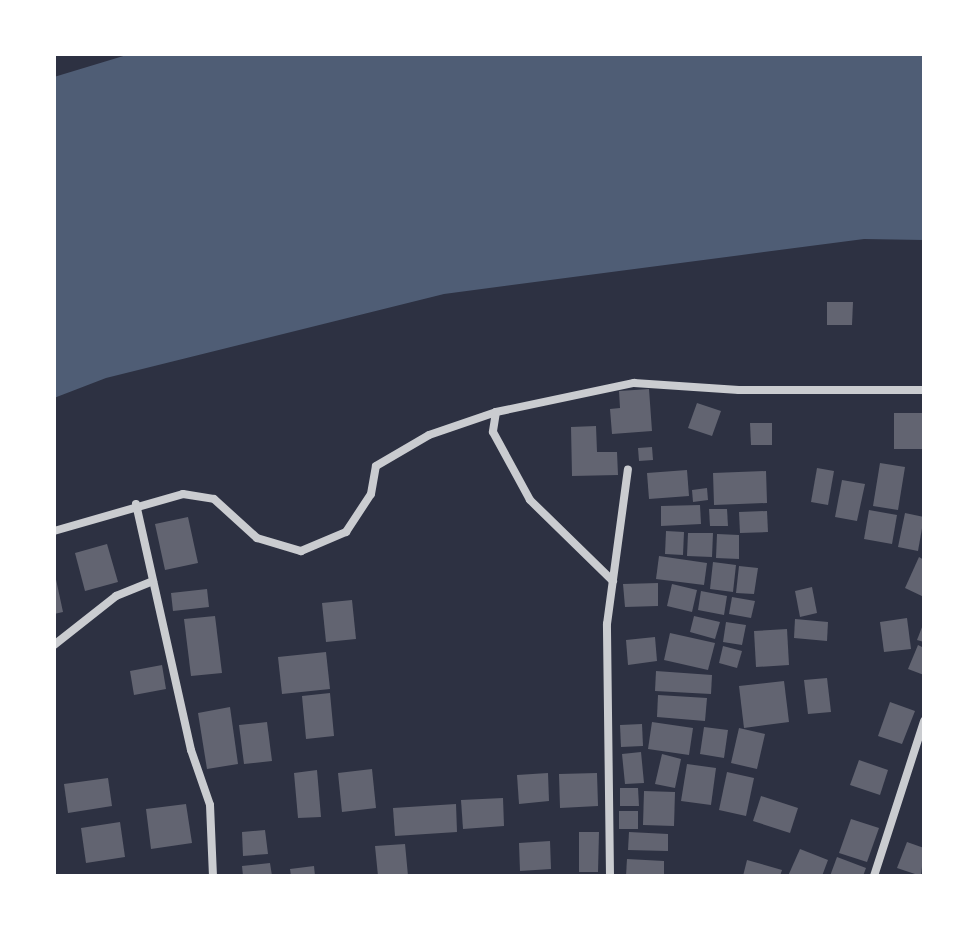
<!DOCTYPE html>
<html>
<head>
<meta charset="utf-8">
<style>
	body { margin:0 }
	#map { position:relative; width:978px; height:930px; overflow:hidden; background:#2d3142; font-family:Montserrat,sans-serif }
	div>[style] { position:absolute }
	[style*='--x'] { left:calc(var(--x)*1px); top:calc(var(--y)*1px); width:calc(var(--w)*1px); rotate:calc(var(--a)*1deg) }
	.water>* { inset:0; background:#4f5d75 }
	.building>* { inset:0; background:#626471 }
	.minor>* { height:8px; margin:-4px; padding:0 4px; transform-origin:4px; border-radius:4px; background:#caccd0 }
	span { translate:-50% -50%; white-space:nowrap; text-align:center; line-height:1.15; -webkit-text-stroke:6px #fff; paint-order:stroke }
	.frame { position:absolute; inset:0; border:56px solid #fff; pointer-events:none }
</style>
</head>
<body>
<div id="map">
	<div class="water">
		<i style="clip-path:polygon(130px 54px,924px 54px,924px 240px,864px 239px,444px 294px,106px 378px,54px 398px,54px 77px)"></i>
	</div>
	<div class="building">
		<i style="clip-path:polygon(827px 302px,853px 302px,852px 325px,827px 325px)"></i>
		<i style="clip-path:polygon(649px 389px,652px 431px,612px 434px,610px 409px,620px 408px,619px 391px)"></i>
		<i style="clip-path:polygon(697px 403px,721px 411px,712px 436px,688px 428px)"></i>
		<i style="clip-path:polygon(894px 413px,924px 413px,924px 449px,894px 449px)"></i>
		<i style="clip-path:polygon(750px 423px,772px 423px,772px 445px,751px 445px)"></i>
		<i style="clip-path:polygon(596px 426px,597px 452px,617px 452px,618px 475px,572px 476px,571px 427px)"></i>
		<i style="clip-path:polygon(652px 447px,653px 460px,639px 461px,638px 448px)"></i>
		<i style="clip-path:polygon(880px 463px,905px 467px,898px 510px,873px 506px)"></i>
		<i style="clip-path:polygon(817px 468px,834px 471px,828px 505px,811px 502px)"></i>
		<i style="clip-path:polygon(687px 470px,689px 496px,649px 499px,647px 473px)"></i>
		<i style="clip-path:polygon(766px 471px,767px 503px,714px 505px,713px 473px)"></i>
		<i style="clip-path:polygon(842px 480px,865px 484px,857px 521px,835px 517px)"></i>
		<i style="clip-path:polygon(707px 488px,708px 500px,693px 502px,692px 490px)"></i>
		<i style="clip-path:polygon(700px 505px,701px 524px,661px 526px,661px 506px)"></i>
		<i style="clip-path:polygon(709px 509px,727px 509px,728px 526px,710px 526px)"></i>
		<i style="clip-path:polygon(869px 510px,897px 515px,892px 544px,864px 539px)"></i>
		<i style="clip-path:polygon(767px 511px,768px 532px,740px 533px,739px 512px)"></i>
		<i style="clip-path:polygon(905px 513px,924px 517px,918px 551px,898px 547px)"></i>
		<i style="clip-path:polygon(188px 517px,198px 563px,165px 570px,155px 524px)"></i>
		<i style="clip-path:polygon(666px 531px,684px 532px,683px 555px,665px 554px)"></i>
		<i style="clip-path:polygon(688px 533px,713px 533px,712px 557px,687px 556px)"></i>
		<i style="clip-path:polygon(717px 534px,739px 535px,739px 559px,716px 558px)"></i>
		<i style="clip-path:polygon(107px 544px,118px 582px,85px 591px,75px 553px)"></i>
		<i style="clip-path:polygon(659px 556px,707px 563px,704px 585px,656px 579px)"></i>
		<i style="clip-path:polygon(919px 557px,924px 560px,924px 597px,905px 588px)"></i>
		<i style="clip-path:polygon(713px 562px,736px 565px,733px 592px,710px 589px)"></i>
		<i style="clip-path:polygon(739px 566px,758px 568px,754px 594px,736px 593px)"></i>
		<i style="clip-path:polygon(54px 570px,63px 612px,54px 614px)"></i>
		<i style="clip-path:polygon(658px 583px,658px 606px,625px 607px,623px 584px)"></i>
		<i style="clip-path:polygon(672px 584px,697px 590px,692px 612px,667px 606px)"></i>
		<i style="clip-path:polygon(812px 587px,817px 613px,800px 617px,795px 591px)"></i>
		<i style="clip-path:polygon(207px 589px,209px 607px,173px 611px,171px 593px)"></i>
		<i style="clip-path:polygon(701px 591px,727px 596px,724px 615px,698px 610px)"></i>
		<i style="clip-path:polygon(732px 597px,755px 601px,751px 618px,729px 614px)"></i>
		<i style="clip-path:polygon(352px 600px,356px 639px,326px 642px,322px 603px)"></i>
		<i style="clip-path:polygon(215px 616px,222px 673px,191px 676px,184px 619px)"></i>
		<i style="clip-path:polygon(694px 616px,720px 622px,715px 639px,690px 632px)"></i>
		<i style="clip-path:polygon(907px 618px,911px 649px,884px 652px,880px 622px)"></i>
		<i style="clip-path:polygon(795px 619px,828px 622px,827px 641px,794px 638px)"></i>
		<i style="clip-path:polygon(726px 622px,746px 625px,742px 645px,723px 642px)"></i>
		<i style="clip-path:polygon(924px 622px,924px 642px,917px 640px)"></i>
		<i style="clip-path:polygon(787px 629px,789px 665px,756px 667px,754px 631px)"></i>
		<i style="clip-path:polygon(670px 633px,715px 643px,708px 670px,664px 660px)"></i>
		<i style="clip-path:polygon(655px 637px,657px 661px,628px 665px,626px 640px)"></i>
		<i style="clip-path:polygon(918px 645px,924px 648px,924px 675px,908px 669px)"></i>
		<i style="clip-path:polygon(723px 646px,742px 651px,737px 668px,719px 663px)"></i>
		<i style="clip-path:polygon(326px 652px,330px 689px,282px 694px,278px 657px)"></i>
		<i style="clip-path:polygon(162px 665px,166px 689px,134px 695px,130px 671px)"></i>
		<i style="clip-path:polygon(656px 671px,712px 675px,711px 694px,655px 691px)"></i>
		<i style="clip-path:polygon(827px 678px,831px 712px,808px 714px,804px 680px)"></i>
		<i style="clip-path:polygon(784px 681px,789px 722px,744px 728px,739px 686px)"></i>
		<i style="clip-path:polygon(330px 693px,334px 736px,306px 739px,302px 696px)"></i>
		<i style="clip-path:polygon(658px 695px,707px 698px,705px 721px,657px 717px)"></i>
		<i style="clip-path:polygon(890px 702px,915px 711px,902px 744px,878px 736px)"></i>
		<i style="clip-path:polygon(230px 707px,238px 764px,207px 769px,198px 713px)"></i>
		<i style="clip-path:polygon(267px 722px,272px 761px,244px 764px,239px 725px)"></i>
		<i style="clip-path:polygon(652px 722px,693px 728px,689px 755px,648px 749px)"></i>
		<i style="clip-path:polygon(642px 724px,643px 746px,621px 747px,620px 725px)"></i>
		<i style="clip-path:polygon(704px 727px,728px 730px,724px 758px,700px 754px)"></i>
		<i style="clip-path:polygon(739px 728px,765px 734px,757px 769px,731px 763px)"></i>
		<i style="clip-path:polygon(641px 752px,644px 783px,625px 784px,622px 754px)"></i>
		<i style="clip-path:polygon(662px 754px,681px 759px,675px 788px,655px 784px)"></i>
		<i style="clip-path:polygon(859px 760px,888px 770px,880px 795px,850px 785px)"></i>
		<i style="clip-path:polygon(687px 764px,716px 768px,711px 805px,681px 801px)"></i>
		<i style="clip-path:polygon(372px 769px,376px 808px,342px 812px,338px 773px)"></i>
		<i style="clip-path:polygon(317px 770px,321px 817px,298px 818px,294px 773px)"></i>
		<i style="clip-path:polygon(727px 772px,754px 778px,746px 816px,719px 810px)"></i>
		<i style="clip-path:polygon(548px 773px,549px 801px,519px 804px,517px 775px)"></i>
		<i style="clip-path:polygon(597px 773px,598px 806px,560px 808px,559px 774px)"></i>
		<i style="clip-path:polygon(108px 778px,112px 806px,68px 813px,64px 784px)"></i>
		<i style="clip-path:polygon(620px 788px,638px 788px,639px 806px,620px 806px)"></i>
		<i style="clip-path:polygon(644px 791px,675px 792px,674px 826px,643px 825px)"></i>
		<i style="clip-path:polygon(761px 796px,798px 808px,790px 833px,753px 821px)"></i>
		<i style="clip-path:polygon(503px 798px,504px 826px,463px 829px,461px 800px)"></i>
		<i style="clip-path:polygon(186px 804px,192px 843px,151px 849px,146px 809px)"></i>
		<i style="clip-path:polygon(456px 804px,457px 832px,395px 836px,393px 808px)"></i>
		<i style="clip-path:polygon(619px 811px,638px 811px,638px 829px,619px 829px)"></i>
		<i style="clip-path:polygon(851px 819px,879px 828px,867px 862px,839px 853px)"></i>
		<i style="clip-path:polygon(120px 822px,125px 857px,86px 863px,81px 828px)"></i>
		<i style="clip-path:polygon(265px 830px,268px 854px,243px 856px,242px 832px)"></i>
		<i style="clip-path:polygon(579px 832px,599px 832px,598px 872px,579px 872px)"></i>
		<i style="clip-path:polygon(629px 832px,668px 834px,668px 851px,628px 850px)"></i>
		<i style="clip-path:polygon(550px 841px,551px 869px,520px 871px,519px 843px)"></i>
		<i style="clip-path:polygon(907px 842px,924px 848px,921px 876px,897px 868px)"></i>
		<i style="clip-path:polygon(405px 844px,408px 876px,378px 876px,375px 846px)"></i>
		<i style="clip-path:polygon(800px 849px,828px 860px,822px 876px,788px 876px)"></i>
		<i style="clip-path:polygon(837px 857px,866px 868px,863px 876px,830px 876px)"></i>
		<i style="clip-path:polygon(627px 859px,664px 861px,664px 876px,626px 876px)"></i>
		<i style="clip-path:polygon(747px 860px,782px 870px,780px 876px,743px 876px)"></i>
		<i style="clip-path:polygon(270px 863px,272px 876px,243px 876px,242px 866px)"></i>
		<i style="clip-path:polygon(314px 866px,315px 876px,291px 876px,290px 869px)"></i>
	</div>
	<div class="minor">
		<i style="--x:496;--y:412;--w:20;--a:99"></i>
		<i style="--x:493;--y:432;--w:77;--a:61.4"></i>
		<i style="--x:530;--y:500;--w:116;--a:44.3"></i>
		<i style="--x:136;--y:504;--w:252;--a:77.4"></i>
		<i style="--x:191;--y:750;--w:58;--a:70.9"></i>
		<i style="--x:210;--y:805;--w:71;--a:87.6"></i>
		<i style="--x:54;--y:531;--w:134;--a:-16"></i>
		<i style="--x:183;--y:494;--w:31;--a:9"></i>
		<i style="--x:214;--y:499;--w:58;--a:42.2"></i>
		<i style="--x:257;--y:538;--w:46;--a:16.5"></i>
		<i style="--x:301;--y:551;--w:49;--a:-22.9"></i>
		<i style="--x:346;--y:532;--w:45;--a:-56.7"></i>
		<i style="--x:371;--y:494;--w:28;--a:-80"></i>
		<i style="--x:376;--y:466;--w:61;--a:-30.3"></i>
		<i style="--x:429;--y:435;--w:71;--a:-18.9"></i>
		<i style="--x:496;--y:412;--w:141;--a:-11.9"></i>
		<i style="--x:634;--y:383;--w:105;--a:3.8"></i>
		<i style="--x:739;--y:390;--w:185;--a:0"></i>
		<i style="--x:54;--y:645;--w:79;--a:-38.3"></i>
		<i style="--x:116;--y:596;--w:40;--a:-22"></i>
		<i style="--x:610;--y:876;--w:252;--a:-90.7"></i>
		<i style="--x:607;--y:624;--w:156;--a:-82.3"></i>
		<i style="--x:874;--y:876;--w:163;--a:-72.1"></i>
	</div>
	<div class="frame"></div>
</div>
</body>
</html>
